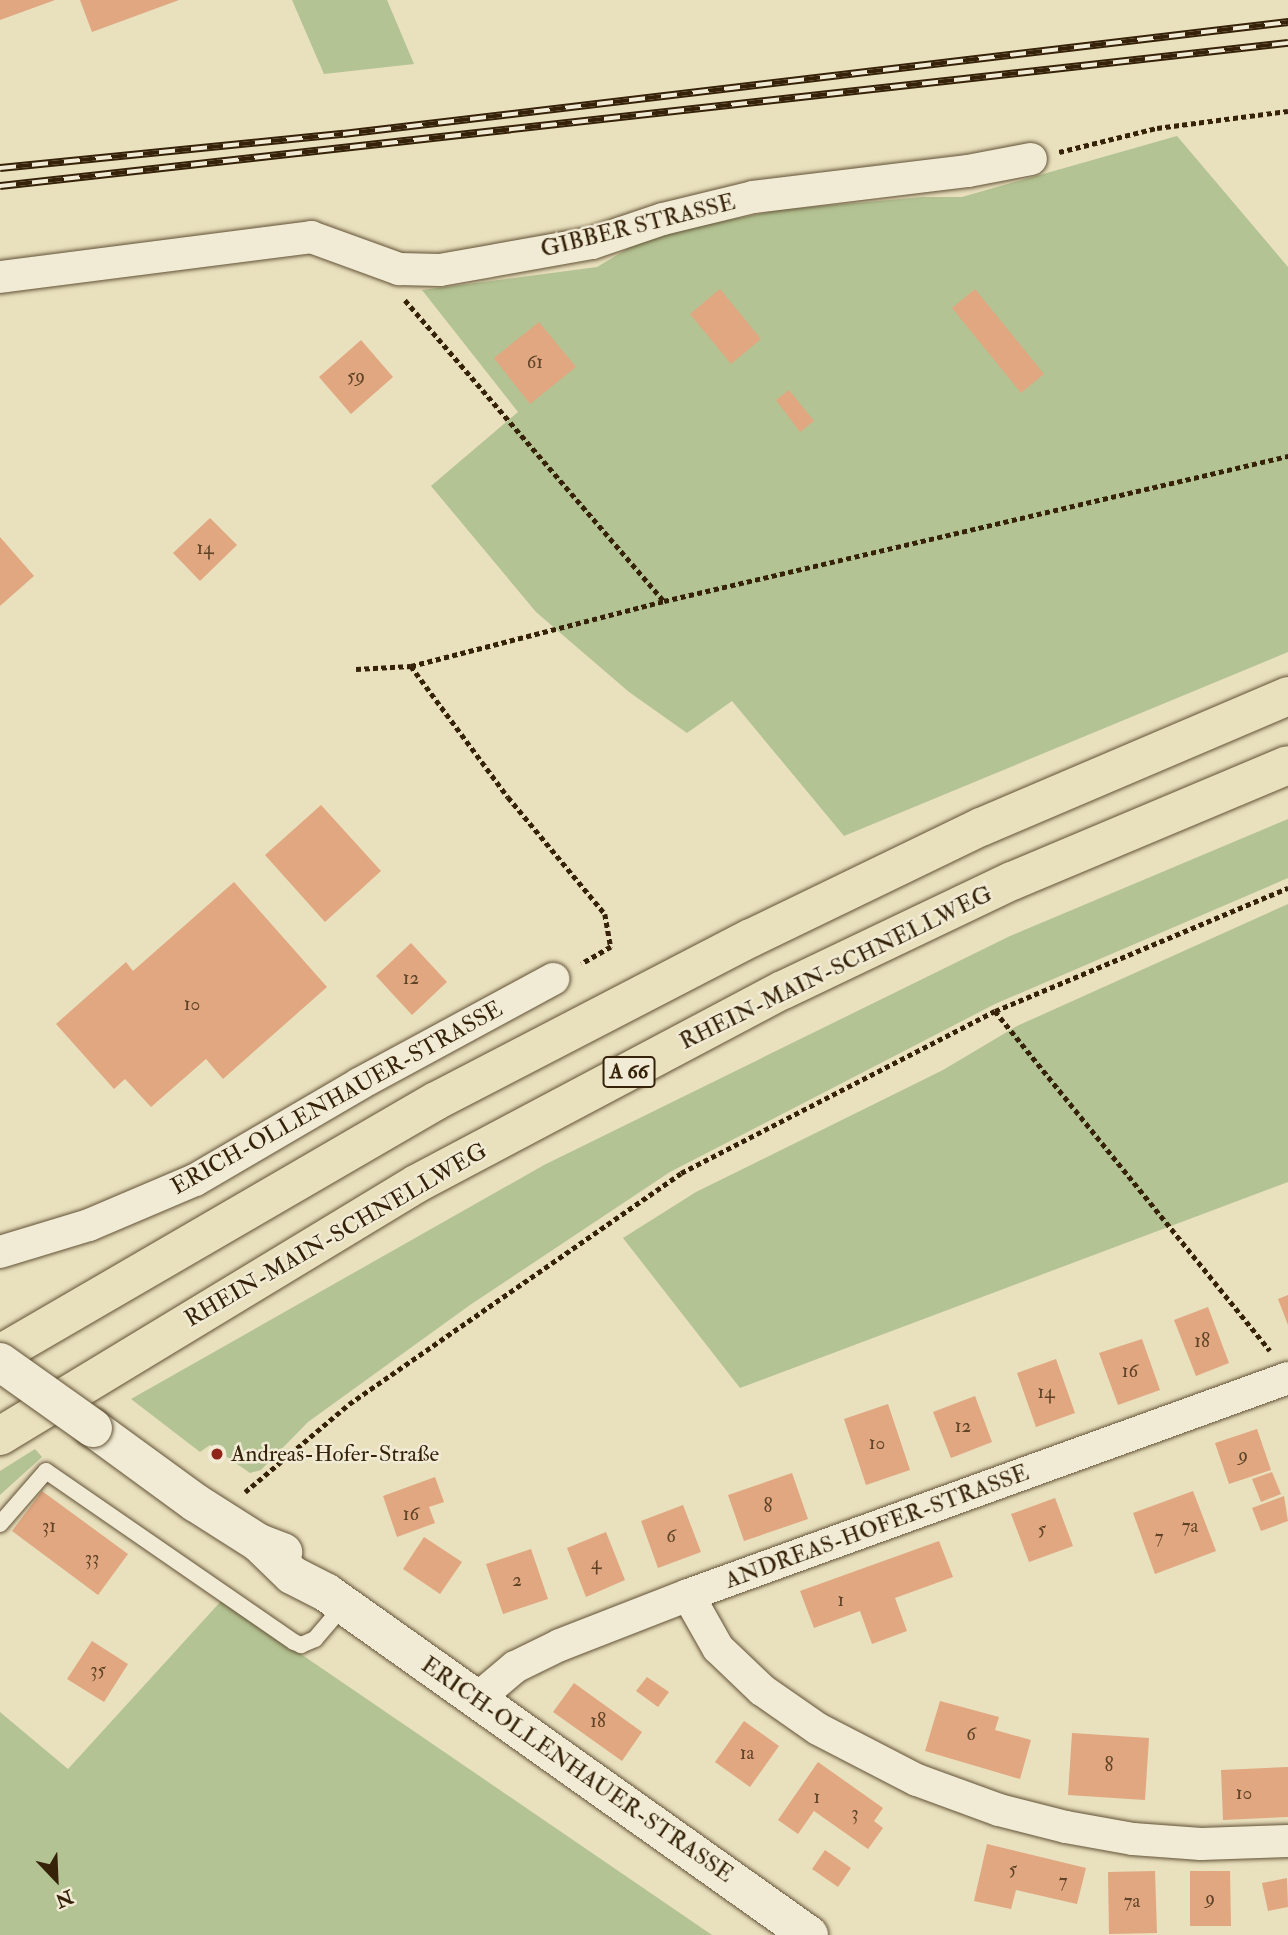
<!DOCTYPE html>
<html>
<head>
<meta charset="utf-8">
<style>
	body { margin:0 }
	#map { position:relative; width:1288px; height:1935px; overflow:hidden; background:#e9e0be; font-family:"IM FELL Double Pica",serif }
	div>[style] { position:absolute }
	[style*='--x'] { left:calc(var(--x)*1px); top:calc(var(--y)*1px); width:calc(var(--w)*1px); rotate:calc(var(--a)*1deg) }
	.green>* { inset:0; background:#b4c393 }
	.building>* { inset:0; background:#e0a781 }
	.path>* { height:4.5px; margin-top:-2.25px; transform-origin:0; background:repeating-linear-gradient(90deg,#352209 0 5px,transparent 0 8.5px) }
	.roads { filter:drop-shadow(0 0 2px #625236) drop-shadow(0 0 2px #625236) }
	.service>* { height:16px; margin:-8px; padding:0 8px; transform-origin:8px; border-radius:8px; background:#f1ebd5 }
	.minor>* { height:32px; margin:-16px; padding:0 16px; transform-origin:16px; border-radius:16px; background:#f1ebd5 }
	.tertiary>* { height:38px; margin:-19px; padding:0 19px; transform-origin:19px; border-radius:19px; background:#f1ebd5 }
	.motorway>* { height:38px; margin:-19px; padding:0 19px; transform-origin:19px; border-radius:19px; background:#e9e0be }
	.rail>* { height:8px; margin-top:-4px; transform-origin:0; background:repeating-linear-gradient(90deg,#f1ebd5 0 16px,#352209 0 32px); box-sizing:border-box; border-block:2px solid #352209 }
	.bridges { filter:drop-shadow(0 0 2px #625236) drop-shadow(0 0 2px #625236) }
	.tertiary-bridge>* { height:38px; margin:-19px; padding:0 19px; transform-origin:19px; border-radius:19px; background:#f1ebd5 }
	.dots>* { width:19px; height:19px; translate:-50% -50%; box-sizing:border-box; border:4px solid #f1ebd5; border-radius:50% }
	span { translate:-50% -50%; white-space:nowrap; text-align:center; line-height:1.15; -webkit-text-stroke:5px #f1ebd5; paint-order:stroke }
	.number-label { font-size:19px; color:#604327 }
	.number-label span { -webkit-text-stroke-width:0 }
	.shield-label span { padding:2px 5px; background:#f1ebd5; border:2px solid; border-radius:5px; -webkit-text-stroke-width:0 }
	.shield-label { font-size:21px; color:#352209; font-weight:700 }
	.street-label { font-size:23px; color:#352209 }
	.poi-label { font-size:23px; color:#352209 }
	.left { translate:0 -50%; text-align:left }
	.north { position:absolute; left:21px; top:1844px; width:70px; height:70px; -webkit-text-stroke:5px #f1ebd5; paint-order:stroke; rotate:157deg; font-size:19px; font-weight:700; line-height:28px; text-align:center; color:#352209 }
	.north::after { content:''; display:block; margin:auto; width:24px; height:32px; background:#352209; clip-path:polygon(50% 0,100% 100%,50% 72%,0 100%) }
</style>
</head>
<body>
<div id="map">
	<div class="green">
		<i style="clip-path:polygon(292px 0,387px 0,414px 64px,324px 74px)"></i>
		<i style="clip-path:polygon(1177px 136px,1288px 267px,1288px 652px,844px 836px,732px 701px,687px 733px,629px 692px,536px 612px,431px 486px,518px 412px,422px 290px,597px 267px,649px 236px,779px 210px,922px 197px,962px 197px)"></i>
		<i style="clip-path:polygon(1288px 819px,1288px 878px,995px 1004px,670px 1172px,470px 1305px,308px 1422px,261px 1470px,250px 1473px,210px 1445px,200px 1452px,131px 1399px,544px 1165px,1010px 936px)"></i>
		<i style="clip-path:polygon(1288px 904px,1288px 1182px,740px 1388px,623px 1238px,696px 1192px,943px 1070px,1017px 1026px)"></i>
		<i style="clip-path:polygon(35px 1449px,42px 1457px,0 1495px,0 1471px)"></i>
		<i style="clip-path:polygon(222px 1600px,712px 1935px,0 1935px,0 1712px,68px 1769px)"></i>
	</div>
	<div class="building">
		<i style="clip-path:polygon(0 0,55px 0,0 20px)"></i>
		<i style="clip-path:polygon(80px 0,179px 0,92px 32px)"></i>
		<i style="clip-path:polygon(720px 289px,761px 339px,731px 364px,690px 314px)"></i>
		<i style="clip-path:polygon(975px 289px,1044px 374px,1021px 393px,952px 308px)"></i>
		<i style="clip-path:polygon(539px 322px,576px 367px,530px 404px,494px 358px)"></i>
		<i style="clip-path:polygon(361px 340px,393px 377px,351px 414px,319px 377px)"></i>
		<i style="clip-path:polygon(789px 390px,814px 421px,800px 432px,776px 400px)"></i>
		<i style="clip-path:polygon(210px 518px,237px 545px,200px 581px,173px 553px)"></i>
		<i style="clip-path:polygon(0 537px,34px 576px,0 606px)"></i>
		<i style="clip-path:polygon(321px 805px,381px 871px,325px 922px,265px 855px)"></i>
		<i style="clip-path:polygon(234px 882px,327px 987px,223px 1079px,206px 1059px,151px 1107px,125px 1079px,114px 1089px,56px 1024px,126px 962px,133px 971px)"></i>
		<i style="clip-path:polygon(411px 943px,447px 982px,412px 1015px,376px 976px)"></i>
		<i style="clip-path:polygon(1288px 1295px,1288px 1325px,1278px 1299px)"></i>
		<i style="clip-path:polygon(1208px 1307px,1229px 1363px,1196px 1376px,1174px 1320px)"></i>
		<i style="clip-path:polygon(1142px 1339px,1160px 1390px,1118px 1405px,1099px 1353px)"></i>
		<i style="clip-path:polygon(1056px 1359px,1075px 1413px,1036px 1427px,1017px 1373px)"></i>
		<i style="clip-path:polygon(975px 1396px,992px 1442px,951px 1458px,933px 1412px)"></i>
		<i style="clip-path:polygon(888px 1404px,910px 1470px,866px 1485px,844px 1419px)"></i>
		<i style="clip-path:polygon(1257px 1429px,1271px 1470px,1229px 1484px,1215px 1443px)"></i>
		<i style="clip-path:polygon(1272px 1472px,1281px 1494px,1261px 1502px,1252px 1479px)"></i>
		<i style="clip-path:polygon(792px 1473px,808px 1519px,744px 1541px,728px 1495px)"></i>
		<i style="clip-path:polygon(435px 1477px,444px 1502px,429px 1507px,435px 1523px,397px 1537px,383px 1496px)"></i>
		<i style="clip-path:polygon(42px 1491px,128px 1554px,98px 1595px,12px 1531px)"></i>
		<i style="clip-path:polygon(1193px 1491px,1216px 1551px,1155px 1574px,1133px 1513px)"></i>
		<i style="clip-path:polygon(1284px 1496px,1288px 1521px,1261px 1531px,1252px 1508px)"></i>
		<i style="clip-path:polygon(1055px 1498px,1073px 1546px,1029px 1562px,1011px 1514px)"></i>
		<i style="clip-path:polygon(683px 1505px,701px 1552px,658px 1568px,641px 1521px)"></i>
		<i style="clip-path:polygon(606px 1532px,625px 1580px,586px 1597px,567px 1548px)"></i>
		<i style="clip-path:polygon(424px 1537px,462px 1562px,440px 1594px,403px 1569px)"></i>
		<i style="clip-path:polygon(939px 1541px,953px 1577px,895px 1598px,907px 1631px,872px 1644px,860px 1611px,814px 1628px,800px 1591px)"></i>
		<i style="clip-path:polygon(531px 1549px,548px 1599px,503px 1614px,486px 1564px)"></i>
		<i style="clip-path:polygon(92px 1641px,128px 1664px,104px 1702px,67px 1679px)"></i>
		<i style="clip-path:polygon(647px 1677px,669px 1692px,658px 1707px,636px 1691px)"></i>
		<i style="clip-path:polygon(574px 1683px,642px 1732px,622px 1761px,553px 1712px)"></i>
		<i style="clip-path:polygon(940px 1701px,999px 1717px,995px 1730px,1031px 1740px,1020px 1779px,925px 1751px)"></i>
		<i style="clip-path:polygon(744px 1721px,779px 1746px,750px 1787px,715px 1762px)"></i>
		<i style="clip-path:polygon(1072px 1733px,1149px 1738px,1145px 1800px,1068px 1795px)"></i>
		<i style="clip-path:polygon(818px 1762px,883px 1808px,874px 1821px,883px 1828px,868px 1849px,814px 1811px,798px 1834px,778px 1820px)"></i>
		<i style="clip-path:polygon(1288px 1767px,1288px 1817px,1223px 1820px,1221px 1770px)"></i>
		<i style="clip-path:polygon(987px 1844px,1086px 1868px,1077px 1904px,1016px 1890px,1011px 1909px,974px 1901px)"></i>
		<i style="clip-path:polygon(825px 1850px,851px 1868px,838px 1887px,812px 1869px)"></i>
		<i style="clip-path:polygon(1155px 1871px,1157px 1933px,1109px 1934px,1108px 1872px)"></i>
		<i style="clip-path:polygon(1190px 1871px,1230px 1871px,1231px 1926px,1190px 1926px)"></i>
		<i style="clip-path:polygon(1287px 1878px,1288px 1907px,1268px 1911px,1262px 1883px)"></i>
	</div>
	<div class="path">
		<i style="--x:1059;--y:152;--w:101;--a:-13.8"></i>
		<i style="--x:1157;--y:128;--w:132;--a:-7.4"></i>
		<i style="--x:405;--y:300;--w:397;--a:49.3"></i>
		<i style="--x:664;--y:601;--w:641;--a:-13.08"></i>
		<i style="--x:411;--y:666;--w:163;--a:53.5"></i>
		<i style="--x:508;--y:797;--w:152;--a:50.3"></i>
		<i style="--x:605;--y:914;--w:34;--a:80"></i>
		<i style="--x:611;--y:947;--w:34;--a:150"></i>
		<i style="--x:356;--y:669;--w:55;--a:-3.1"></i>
		<i style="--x:411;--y:666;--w:261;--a:-14.4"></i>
		<i style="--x:995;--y:1011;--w:437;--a:51"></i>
		<i style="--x:245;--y:1492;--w:136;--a:-40.2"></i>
		<i style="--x:349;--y:1404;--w:404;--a:-34.8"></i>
		<i style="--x:681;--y:1173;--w:353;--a:-27.3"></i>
		<i style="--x:995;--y:1011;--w:318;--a:-22.8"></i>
	</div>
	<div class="roads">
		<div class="service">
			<i style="--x:0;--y:1524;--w:70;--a:-49"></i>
			<i style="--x:46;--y:1471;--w:301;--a:34.6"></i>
			<i style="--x:294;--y:1642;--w:8;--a:23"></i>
			<i style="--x:301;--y:1645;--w:15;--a:-23"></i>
			<i style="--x:315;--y:1639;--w:45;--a:-49.5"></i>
		</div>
		<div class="minor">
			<i style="--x:0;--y:277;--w:314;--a:-7.3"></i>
			<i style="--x:311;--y:237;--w:94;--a:20"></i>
			<i style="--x:399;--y:269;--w:41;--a:1.4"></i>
			<i style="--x:440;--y:270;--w:154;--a:-10.1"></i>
			<i style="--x:592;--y:243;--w:75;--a:-18.7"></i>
			<i style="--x:663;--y:219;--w:93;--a:-13.7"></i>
			<i style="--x:753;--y:197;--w:217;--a:-6.9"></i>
			<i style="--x:968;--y:171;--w:64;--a:-10.8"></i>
			<i style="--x:0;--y:1252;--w:93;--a:-16.9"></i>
			<i style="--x:89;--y:1225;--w:115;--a:-23"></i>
			<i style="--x:195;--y:1180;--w:190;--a:-30.3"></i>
			<i style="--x:359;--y:1084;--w:221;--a:-28.4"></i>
			<i style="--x:688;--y:1595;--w:61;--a:60.5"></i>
			<i style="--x:718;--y:1648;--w:61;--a:43.7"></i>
			<i style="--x:762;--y:1690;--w:68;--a:34.9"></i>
			<i style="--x:818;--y:1729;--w:111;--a:27.3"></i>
			<i style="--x:917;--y:1780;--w:87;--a:20.1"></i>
			<i style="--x:999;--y:1810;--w:69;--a:14.2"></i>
			<i style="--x:1066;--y:1827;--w:68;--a:10.2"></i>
			<i style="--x:1133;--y:1839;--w:68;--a:4.2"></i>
			<i style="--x:1201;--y:1844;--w:87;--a:-2"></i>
			<i style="--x:477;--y:1699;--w:50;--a:-40.1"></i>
			<i style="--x:515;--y:1667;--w:50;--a:-26.1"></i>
			<i style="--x:560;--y:1645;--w:137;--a:-21.3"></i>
			<i style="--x:688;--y:1595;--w:638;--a:-19.88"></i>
		</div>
		<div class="tertiary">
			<i style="--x:93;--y:1428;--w:127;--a:36.1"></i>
			<i style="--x:196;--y:1503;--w:75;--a:32.4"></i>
			<i style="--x:259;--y:1543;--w:26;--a:21"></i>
			<i style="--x:259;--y:1543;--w:46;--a:44.1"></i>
			<i style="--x:292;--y:1575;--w:39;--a:27"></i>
			<i style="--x:327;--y:1593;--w:591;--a:35.36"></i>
		</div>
		<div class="motorway">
			<i style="--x:0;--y:1354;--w:504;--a:-30.13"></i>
			<i style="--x:436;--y:1101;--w:355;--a:-27.4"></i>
			<i style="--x:751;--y:938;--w:255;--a:-25.8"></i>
			<i style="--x:981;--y:827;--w:334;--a:-23.1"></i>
			<i style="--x:0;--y:1436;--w:486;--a:-31.2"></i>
			<i style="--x:416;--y:1184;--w:415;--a:-27.9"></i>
			<i style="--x:783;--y:990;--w:254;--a:-25.5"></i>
			<i style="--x:1012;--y:881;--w:299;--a:-22.8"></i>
		</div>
	</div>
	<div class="rail">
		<i style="--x:0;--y:168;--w:345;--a:-5.7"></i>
		<i style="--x:343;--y:134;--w:952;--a:-6.76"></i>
		<i style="--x:0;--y:186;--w:1296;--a:-6.34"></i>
	</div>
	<div class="bridges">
		<div class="tertiary-bridge">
			<i style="--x:0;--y:1362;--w:114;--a:35.4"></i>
		</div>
	</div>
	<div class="dots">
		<i style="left:217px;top:1454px;background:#8f2418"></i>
	</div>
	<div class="number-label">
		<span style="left:535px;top:363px">61</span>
		<span style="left:356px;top:377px">59</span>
		<span style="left:205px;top:549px">14</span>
		<span style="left:411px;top:979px">12</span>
		<span style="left:192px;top:1005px">10</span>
		<span style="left:1202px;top:1342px">18</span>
		<span style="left:1130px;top:1372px">16</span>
		<span style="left:1046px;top:1393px">14</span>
		<span style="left:963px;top:1427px">12</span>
		<span style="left:877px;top:1444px">10</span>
		<span style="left:1243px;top:1456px">9</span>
		<span style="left:768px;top:1507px">8</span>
		<span style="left:411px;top:1515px">16</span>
		<span style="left:49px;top:1527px">31</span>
		<span style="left:1190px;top:1527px">7a</span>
		<span style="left:1042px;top:1530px">5</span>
		<span style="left:671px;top:1537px">6</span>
		<span style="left:1159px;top:1538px">7</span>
		<span style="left:92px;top:1559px">33</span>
		<span style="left:596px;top:1564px">4</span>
		<span style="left:517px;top:1581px">2</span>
		<span style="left:841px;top:1601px">1</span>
		<span style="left:98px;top:1671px">35</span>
		<span style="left:598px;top:1722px">18</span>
		<span style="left:971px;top:1735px">6</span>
		<span style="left:747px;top:1754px">1a</span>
		<span style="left:1109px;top:1766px">8</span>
		<span style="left:1244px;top:1794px">10</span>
		<span style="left:817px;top:1798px">1</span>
		<span style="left:855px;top:1814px">3</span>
		<span style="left:1013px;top:1870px">5</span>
		<span style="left:1063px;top:1882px">7</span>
		<span style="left:1210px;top:1899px">9</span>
		<span style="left:1132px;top:1902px">7a</span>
	</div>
	<div class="shield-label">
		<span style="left:629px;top:1072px">A 66</span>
	</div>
	<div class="street-label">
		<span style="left:638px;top:226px;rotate:-14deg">GIBBER STRASSE</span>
		<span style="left:836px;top:968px;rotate:-26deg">RHEIN-MAIN-SCHNELLWEG</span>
		<span style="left:337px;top:1098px;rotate:-29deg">ERICH-OLLENHAUER-STRASSE</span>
		<span style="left:336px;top:1235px;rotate:-30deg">RHEIN-MAIN-SCHNELLWEG</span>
		<span style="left:877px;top:1527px;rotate:-20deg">ANDREAS-HOFER-STRASSE</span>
		<span style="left:577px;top:1770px;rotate:35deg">ERICH-OLLENHAUER-STRASSE</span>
	</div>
	<div class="poi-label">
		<span class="left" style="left:231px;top:1454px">Andreas-Hofer-Straße</span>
	</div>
	<div class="north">N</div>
</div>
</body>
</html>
